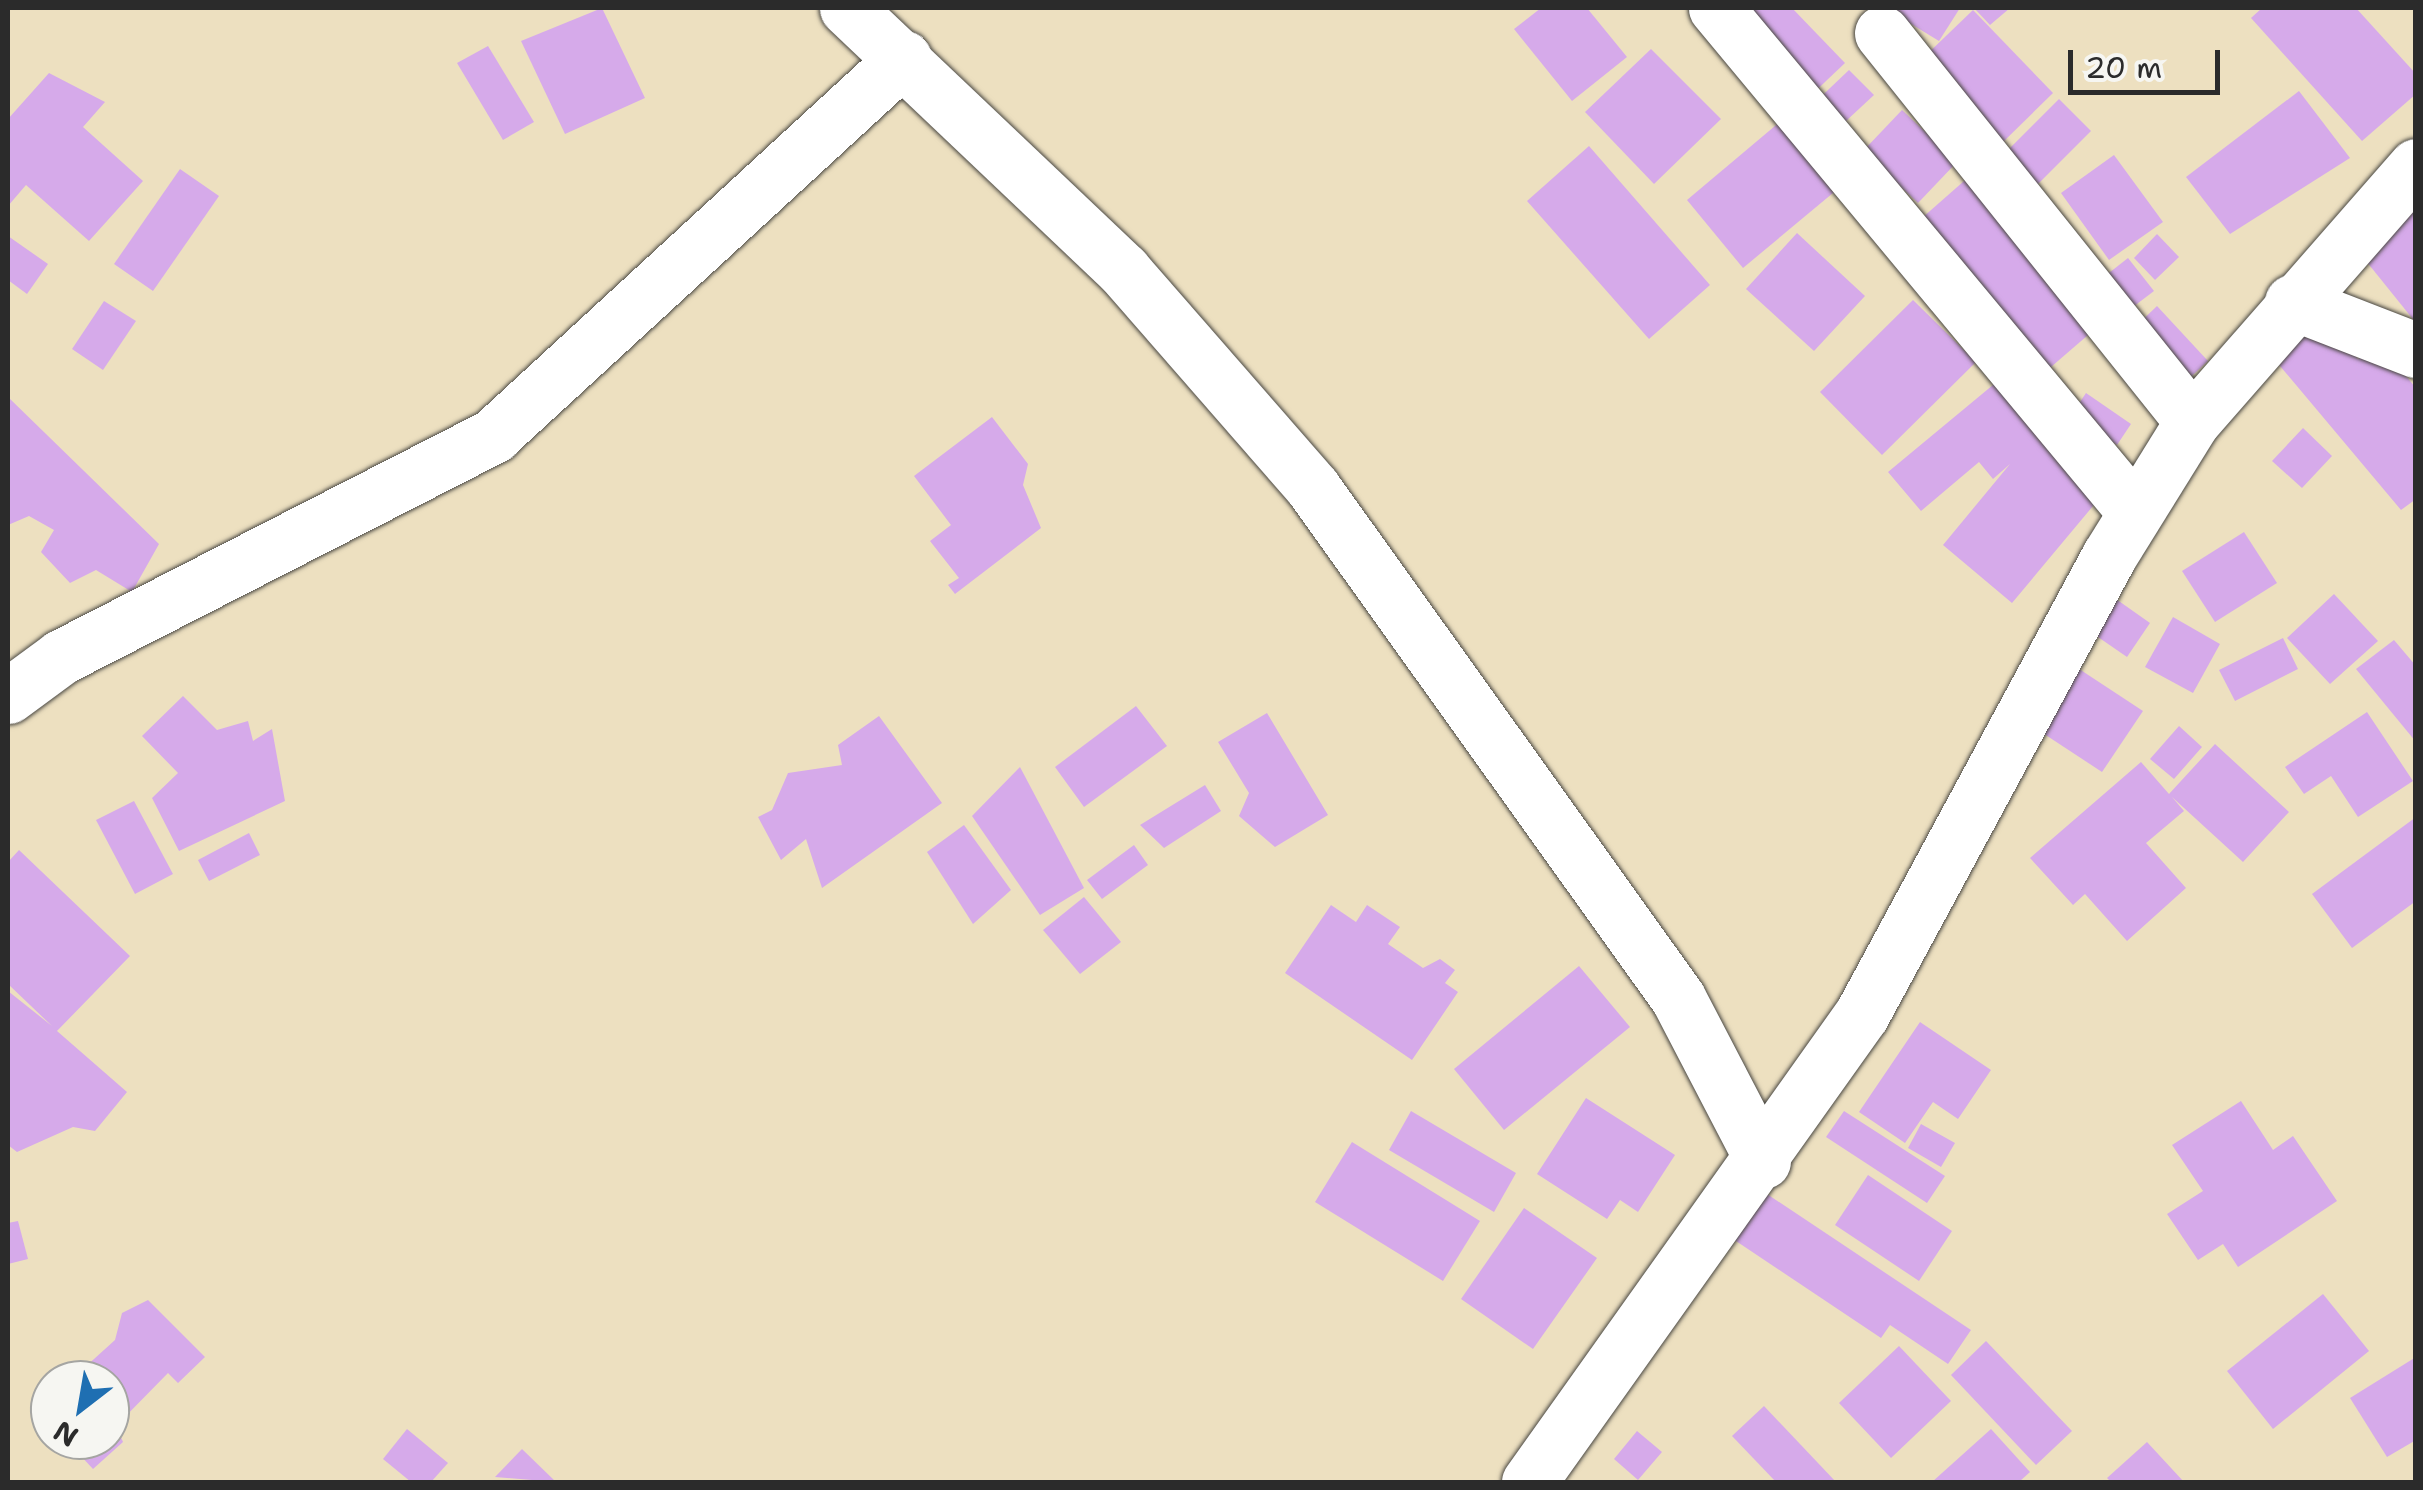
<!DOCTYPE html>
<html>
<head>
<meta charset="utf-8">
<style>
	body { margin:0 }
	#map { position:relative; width:2423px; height:1490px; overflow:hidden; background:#ede0c0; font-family:"Shantell Sans",sans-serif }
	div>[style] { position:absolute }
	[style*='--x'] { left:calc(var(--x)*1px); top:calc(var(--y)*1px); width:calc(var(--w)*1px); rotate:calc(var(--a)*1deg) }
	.building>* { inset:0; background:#d6aaea }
	.roads { filter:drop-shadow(0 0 2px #484641) drop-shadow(0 0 2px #484641) }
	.minor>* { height:55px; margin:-27.5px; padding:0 27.5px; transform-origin:27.5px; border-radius:27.5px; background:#fff }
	span { translate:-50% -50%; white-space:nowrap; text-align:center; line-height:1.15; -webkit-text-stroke:9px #f6f6f2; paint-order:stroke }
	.frame { position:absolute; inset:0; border:10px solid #2b2b2b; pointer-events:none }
	.north { position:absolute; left:30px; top:1360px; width:100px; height:100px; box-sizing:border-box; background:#f6f6f2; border:2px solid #a5a5a2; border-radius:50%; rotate:211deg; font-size:28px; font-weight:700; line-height:40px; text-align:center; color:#2b2b2b }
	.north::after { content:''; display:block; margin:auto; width:35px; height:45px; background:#1f6fb2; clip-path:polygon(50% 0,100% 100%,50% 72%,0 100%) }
	.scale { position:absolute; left:2068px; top:50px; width:152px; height:45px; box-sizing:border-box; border:5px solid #2b2b2b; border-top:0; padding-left:12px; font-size:30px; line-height:35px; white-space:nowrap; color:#2b2b2b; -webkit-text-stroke:8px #f6f6f2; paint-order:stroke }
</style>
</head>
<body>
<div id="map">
	<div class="building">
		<i style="clip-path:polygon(602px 8px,645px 98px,565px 134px,521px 41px)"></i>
		<i style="clip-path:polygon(1541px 8px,1587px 8px,1627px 57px,1572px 101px,1514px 29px)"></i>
		<i style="clip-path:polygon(1719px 8px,1792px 8px,1845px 63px,1806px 100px)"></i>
		<i style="clip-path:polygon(1885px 8px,1960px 8px,1939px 41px)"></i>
		<i style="clip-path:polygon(1974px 8px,2010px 8px,1990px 25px)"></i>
		<i style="clip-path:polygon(2262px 8px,2356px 8px,2416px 74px,2416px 94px,2362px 141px,2251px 18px)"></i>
		<i style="clip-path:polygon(1973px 10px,2053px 93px,2001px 144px,1921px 60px)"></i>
		<i style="clip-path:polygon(488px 46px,534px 122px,503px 140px,457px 63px)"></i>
		<i style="clip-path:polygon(1651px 49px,1721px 119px,1654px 184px,1585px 112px)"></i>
		<i style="clip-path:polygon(1849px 70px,1874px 95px,1832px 134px,1808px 109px)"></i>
		<i style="clip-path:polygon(49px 73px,105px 102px,83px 127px,143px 181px,89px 241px,26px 185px,8px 206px,8px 119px)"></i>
		<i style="clip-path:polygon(2299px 91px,2350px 158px,2230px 234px,2186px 177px)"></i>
		<i style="clip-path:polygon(2059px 99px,2091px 131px,2032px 190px,2000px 158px)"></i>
		<i style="clip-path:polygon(1902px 110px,1957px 162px,1918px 203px,1863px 151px)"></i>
		<i style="clip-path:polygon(1788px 115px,1845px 183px,1743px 268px,1687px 200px)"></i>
		<i style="clip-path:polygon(1589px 146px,1710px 285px,1649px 339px,1527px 201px)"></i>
		<i style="clip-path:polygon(2114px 155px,2163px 222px,2109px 260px,2061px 193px)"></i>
		<i style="clip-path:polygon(180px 169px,219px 196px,153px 291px,114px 264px)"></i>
		<i style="clip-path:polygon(1972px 174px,2102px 323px,2044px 373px,1914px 225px)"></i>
		<i style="clip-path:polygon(2416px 206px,2416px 323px,2358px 251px)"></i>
		<i style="clip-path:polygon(1797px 233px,1865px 296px,1814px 351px,1746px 289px)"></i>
		<i style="clip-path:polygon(2157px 234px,2179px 257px,2155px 280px,2134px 258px)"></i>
		<i style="clip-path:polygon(8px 236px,48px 264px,27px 294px,8px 280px)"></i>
		<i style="clip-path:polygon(2128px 258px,2154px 291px,2125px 313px,2100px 280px)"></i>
		<i style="clip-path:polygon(1913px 300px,1976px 362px,1882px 455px,1820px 392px)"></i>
		<i style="clip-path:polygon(104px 301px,136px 321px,103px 370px,72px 349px)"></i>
		<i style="clip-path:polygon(2157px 306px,2208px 361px,2181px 386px,2130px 332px)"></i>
		<i style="clip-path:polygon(2320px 313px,2358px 359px,2378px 343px,2416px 388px,2416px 499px,2401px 510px,2270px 354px)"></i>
		<i style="clip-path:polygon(2005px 375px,2051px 430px,2039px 440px,2103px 494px,2012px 603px,1943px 545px,2010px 464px,1993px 479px,1979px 462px,1921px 511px,1888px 472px)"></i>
		<i style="clip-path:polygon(2086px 393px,2131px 424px,2117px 445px,2072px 414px)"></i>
		<i style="clip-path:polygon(8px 397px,159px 544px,132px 592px,96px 570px,70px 583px,41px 552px,54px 530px,29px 516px,8px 525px)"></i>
		<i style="clip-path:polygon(992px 417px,1028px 464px,1023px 485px,1041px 528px,955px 594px,948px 585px,959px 578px,930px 541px,951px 525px,914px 476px)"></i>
		<i style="clip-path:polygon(2303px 428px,2332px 456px,2302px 488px,2272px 461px)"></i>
		<i style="clip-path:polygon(2244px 532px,2277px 583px,2215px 622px,2182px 571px)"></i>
		<i style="clip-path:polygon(2106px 592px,2150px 623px,2127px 657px,2082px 626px)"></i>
		<i style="clip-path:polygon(2334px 594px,2378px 641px,2330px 684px,2287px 638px)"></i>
		<i style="clip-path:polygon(2173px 617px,2220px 644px,2193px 693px,2145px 667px)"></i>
		<i style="clip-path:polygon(2283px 638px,2298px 669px,2235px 701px,2219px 670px)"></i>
		<i style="clip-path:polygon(2394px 640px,2416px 666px,2416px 742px,2356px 669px)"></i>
		<i style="clip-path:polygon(2067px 661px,2143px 711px,2102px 772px,2026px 722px)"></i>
		<i style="clip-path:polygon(183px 696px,217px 730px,248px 721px,253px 741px,272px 729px,285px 801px,179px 851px,152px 798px,178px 773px,142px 736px)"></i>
		<i style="clip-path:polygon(1136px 706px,1167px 746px,1084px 807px,1055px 767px)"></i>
		<i style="clip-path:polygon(2367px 712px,2413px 781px,2358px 817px,2331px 776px,2304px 794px,2285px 767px)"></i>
		<i style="clip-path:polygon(1267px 713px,1328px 815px,1275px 847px,1239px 816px,1249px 793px,1218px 742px)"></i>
		<i style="clip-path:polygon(879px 716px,942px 803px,822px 888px,806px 839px,781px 860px,758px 817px,772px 810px,788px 773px,842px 765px,838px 745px)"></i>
		<i style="clip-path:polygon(2179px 726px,2202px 747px,2174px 779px,2150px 759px)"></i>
		<i style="clip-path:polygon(2215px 744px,2289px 812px,2243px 862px,2172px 797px,2184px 811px,2146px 843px,2186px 888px,2127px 941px,2085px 894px,2073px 905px,2030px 858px,2141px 762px,2169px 794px)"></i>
		<i style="clip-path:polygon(1020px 767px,1084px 888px,1040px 915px,972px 816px)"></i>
		<i style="clip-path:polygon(1205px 785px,1221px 811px,1164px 848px,1140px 825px)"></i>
		<i style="clip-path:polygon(134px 801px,173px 874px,135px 894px,96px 820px)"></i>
		<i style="clip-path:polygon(2416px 817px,2416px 901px,2352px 948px,2312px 894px)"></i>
		<i style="clip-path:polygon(964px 825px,1011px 890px,973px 924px,927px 852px)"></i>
		<i style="clip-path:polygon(249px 833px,260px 855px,209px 881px,198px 860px)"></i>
		<i style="clip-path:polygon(1134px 845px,1148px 865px,1102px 899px,1087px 880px)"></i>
		<i style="clip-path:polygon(19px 850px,130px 956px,57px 1031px,127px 1092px,95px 1131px,73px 1127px,17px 1152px,8px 1145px,8px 991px,52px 1026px,8px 984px,8px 862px)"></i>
		<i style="clip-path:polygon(1084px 897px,1121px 942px,1080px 974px,1043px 930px)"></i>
		<i style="clip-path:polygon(1331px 905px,1356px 922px,1367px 905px,1400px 927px,1388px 944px,1423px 968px,1440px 959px,1455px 970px,1445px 983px,1458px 992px,1412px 1060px,1285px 973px)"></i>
		<i style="clip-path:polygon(1579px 966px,1630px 1027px,1504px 1130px,1454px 1069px)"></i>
		<i style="clip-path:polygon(1920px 1022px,1991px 1070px,1958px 1119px,1933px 1102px,1905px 1143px,1859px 1112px)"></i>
		<i style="clip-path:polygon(1586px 1098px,1675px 1155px,1638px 1212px,1620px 1200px,1607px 1219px,1537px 1174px)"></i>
		<i style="clip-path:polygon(2241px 1101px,2273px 1150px,2293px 1136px,2337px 1201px,2238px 1267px,2223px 1244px,2198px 1260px,2167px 1214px,2203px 1191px,2172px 1145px)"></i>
		<i style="clip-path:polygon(1411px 1111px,1516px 1173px,1494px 1212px,1389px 1150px)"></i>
		<i style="clip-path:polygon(1844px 1111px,1945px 1176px,1927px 1203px,1826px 1137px)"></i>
		<i style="clip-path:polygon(1921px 1124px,1955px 1143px,1941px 1167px,1908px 1148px)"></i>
		<i style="clip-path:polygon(1352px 1142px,1480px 1221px,1443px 1281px,1315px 1202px)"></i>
		<i style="clip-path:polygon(1868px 1175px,1952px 1231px,1919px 1281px,1835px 1225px)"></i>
		<i style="clip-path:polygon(1761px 1190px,1971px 1330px,1948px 1364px,1890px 1325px,1881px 1338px,1730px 1237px)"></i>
		<i style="clip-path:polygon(1524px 1208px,1597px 1258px,1533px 1349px,1461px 1299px)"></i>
		<i style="clip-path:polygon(18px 1221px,28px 1259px,8px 1264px,8px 1223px)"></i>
		<i style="clip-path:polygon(2323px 1294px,2369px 1351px,2273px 1429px,2227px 1371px)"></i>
		<i style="clip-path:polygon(148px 1300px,205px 1357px,178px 1383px,168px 1373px,116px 1426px,123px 1442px,93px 1469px,66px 1440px,110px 1440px,110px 1380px,50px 1380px,50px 1422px,38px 1409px,46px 1373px,73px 1378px,115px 1340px,122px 1313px)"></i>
		<i style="clip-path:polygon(1986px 1341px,2072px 1431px,2036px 1465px,1951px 1375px)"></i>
		<i style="clip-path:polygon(1899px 1346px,1951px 1401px,1891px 1458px,1839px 1403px)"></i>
		<i style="clip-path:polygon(2416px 1357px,2416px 1440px,2387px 1457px,2350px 1398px)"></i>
		<i style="clip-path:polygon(1764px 1406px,1836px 1482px,1776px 1482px,1732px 1436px)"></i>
		<i style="clip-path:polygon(407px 1429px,448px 1463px,431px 1482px,411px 1482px,383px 1459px)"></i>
		<i style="clip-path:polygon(1991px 1429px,2030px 1472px,2019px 1482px,1932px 1482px)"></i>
		<i style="clip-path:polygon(1637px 1431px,1662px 1452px,1638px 1480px,1614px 1459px)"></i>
		<i style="clip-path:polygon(2147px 1442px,2184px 1482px,2111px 1482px,2107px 1478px)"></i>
		<i style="clip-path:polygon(522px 1449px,556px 1482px,495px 1477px)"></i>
	</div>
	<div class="roads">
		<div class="minor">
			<i style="--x:847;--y:8;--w:381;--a:43.5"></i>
			<i style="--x:1123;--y:270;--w:289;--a:48.9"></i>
			<i style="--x:1313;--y:488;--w:627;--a:54.41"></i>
			<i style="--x:1678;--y:998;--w:184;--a:62.5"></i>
			<i style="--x:1716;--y:8;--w:655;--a:50.26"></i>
			<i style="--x:1882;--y:33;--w:497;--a:51.4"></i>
			<i style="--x:2292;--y:302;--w:133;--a:21.2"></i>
			<i style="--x:8;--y:696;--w:66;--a:-36.3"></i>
			<i style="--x:61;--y:657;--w:487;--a:-27.1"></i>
			<i style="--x:494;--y:435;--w:557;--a:-42.6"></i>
			<i style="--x:1529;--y:1482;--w:574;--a:-54.57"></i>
			<i style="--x:1862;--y:1014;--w:520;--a:-61.66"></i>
			<i style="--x:2109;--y:556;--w:158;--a:-58.2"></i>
			<i style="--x:2192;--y:422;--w:340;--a:-48.8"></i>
		</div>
	</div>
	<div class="frame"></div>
	<div class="north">N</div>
	<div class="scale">20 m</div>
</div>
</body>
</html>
